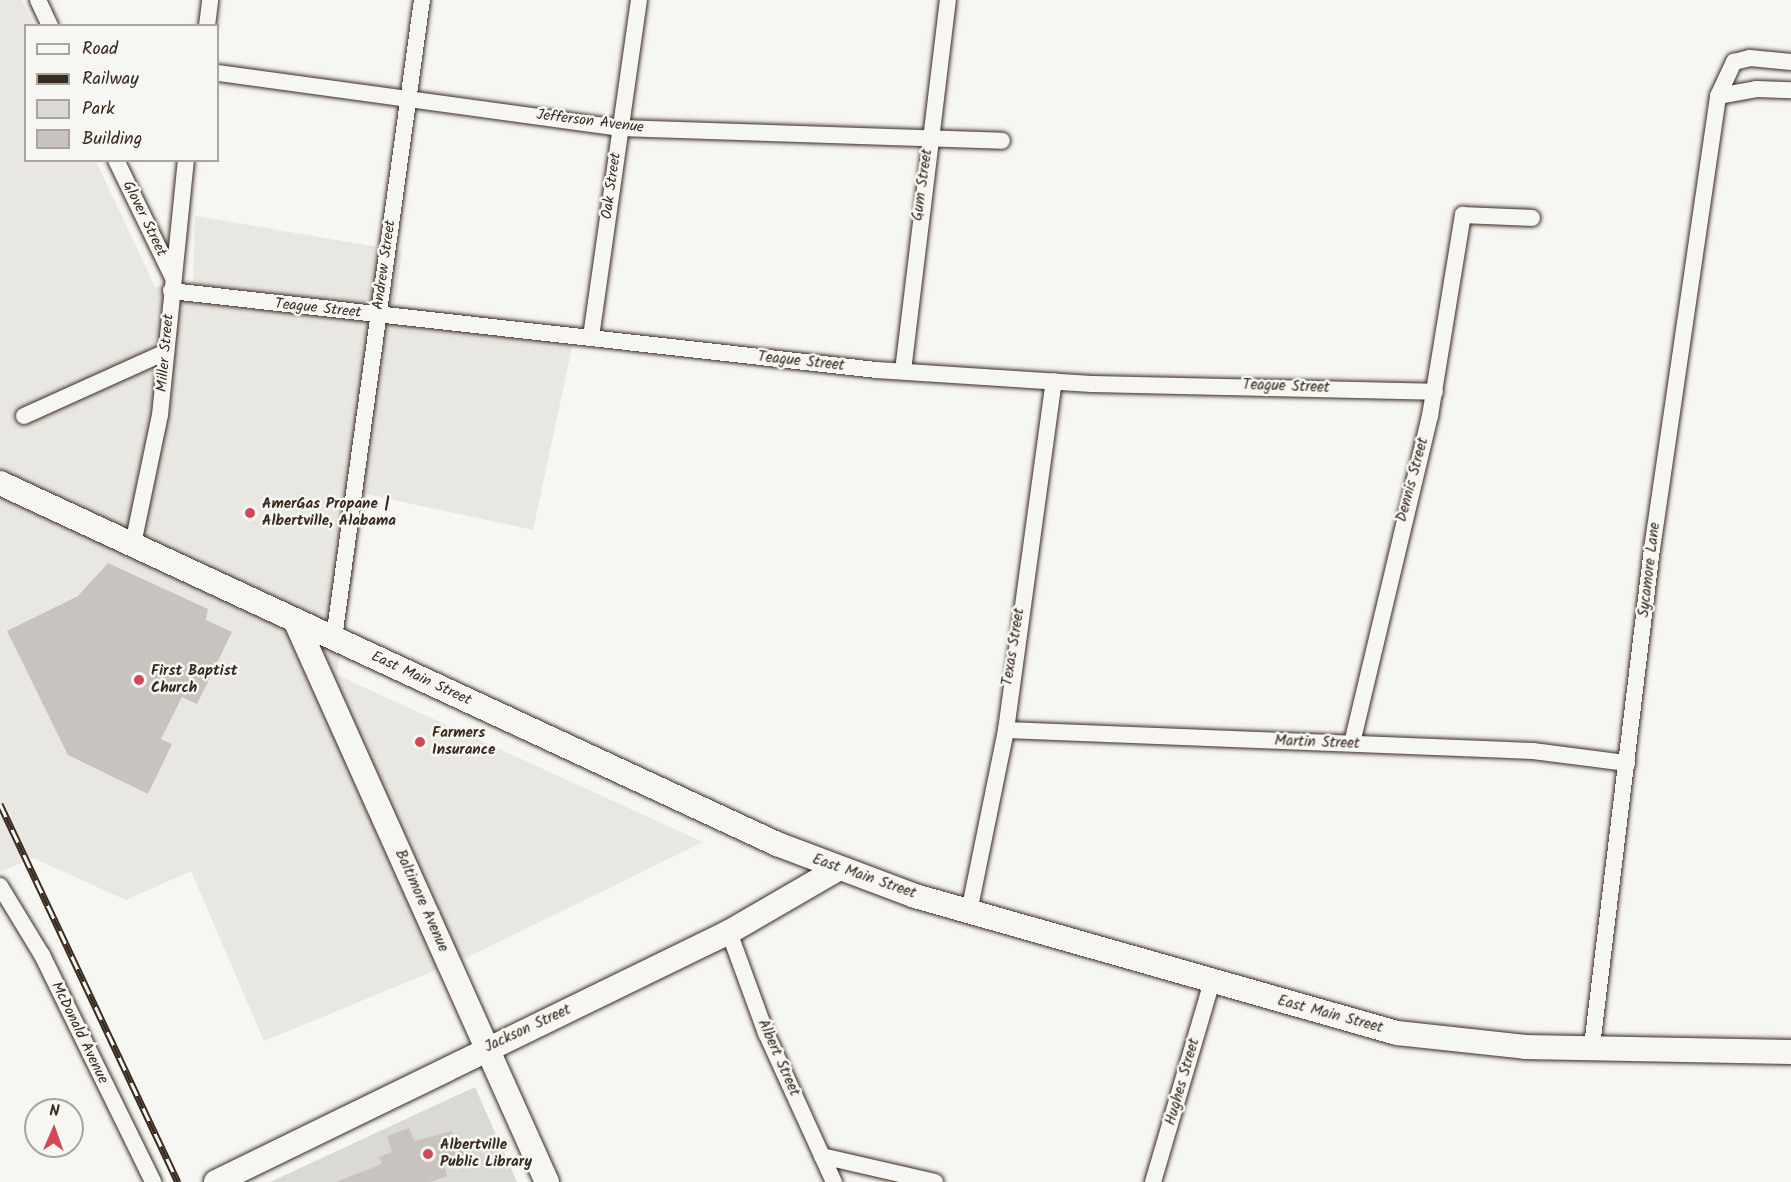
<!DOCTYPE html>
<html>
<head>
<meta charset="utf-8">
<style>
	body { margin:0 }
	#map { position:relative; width:1791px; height:1182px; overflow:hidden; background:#f6f6f2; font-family:Kalam,sans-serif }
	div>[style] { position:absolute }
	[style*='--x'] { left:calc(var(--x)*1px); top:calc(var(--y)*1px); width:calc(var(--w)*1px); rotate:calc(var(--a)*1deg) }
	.built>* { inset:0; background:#e8e7e2 }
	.green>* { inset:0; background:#dad9d3 }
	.building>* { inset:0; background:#c8c3be }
	.roads { filter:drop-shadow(0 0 2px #3b2a1e) drop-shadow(0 0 2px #3b2a1e) }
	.street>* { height:16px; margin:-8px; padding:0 8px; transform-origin:8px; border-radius:8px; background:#f6f6f2 }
	.secondary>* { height:24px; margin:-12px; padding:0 12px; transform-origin:12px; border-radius:12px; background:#f6f6f2 }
	.rail>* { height:7px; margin-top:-3.5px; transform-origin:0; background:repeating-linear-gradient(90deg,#f6f6f2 0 14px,#3b2a1e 0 28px); box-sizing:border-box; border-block:2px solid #3b2a1e }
	.dots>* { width:16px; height:16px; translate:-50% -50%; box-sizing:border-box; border:3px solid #f6f6f2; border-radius:50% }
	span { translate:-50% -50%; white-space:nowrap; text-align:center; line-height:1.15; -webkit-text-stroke:5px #f6f6f2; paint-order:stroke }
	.street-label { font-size:15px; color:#3b2a1e }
	.poi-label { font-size:15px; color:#3b2a1e; font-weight:700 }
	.left { translate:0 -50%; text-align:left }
	.legend { position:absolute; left:24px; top:24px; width:195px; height:138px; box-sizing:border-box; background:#f6f6f2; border:2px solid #aba49d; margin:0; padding:8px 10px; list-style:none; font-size:18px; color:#3b2a1e }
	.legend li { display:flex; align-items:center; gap:12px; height:30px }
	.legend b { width:30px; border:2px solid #aba49d }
	.north { position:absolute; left:24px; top:1098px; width:60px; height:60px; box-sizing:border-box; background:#f6f6f2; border:2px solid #aba49d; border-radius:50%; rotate:2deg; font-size:16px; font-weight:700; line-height:24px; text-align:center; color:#3b2a1e }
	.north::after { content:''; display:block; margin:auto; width:21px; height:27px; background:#d1495b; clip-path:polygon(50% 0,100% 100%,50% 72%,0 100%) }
</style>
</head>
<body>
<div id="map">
	<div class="built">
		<i style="clip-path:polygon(0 0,22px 0,34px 25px,26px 26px,26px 160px,96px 161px,155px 287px,193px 283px,195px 216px,402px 251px,395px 306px,576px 328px,533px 530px,366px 494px,337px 675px,703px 842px,468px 957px,264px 1041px,191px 871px,126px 900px,33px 858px,0 872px)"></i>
	</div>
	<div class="green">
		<i style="clip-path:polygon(475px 1087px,517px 1182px,270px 1182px)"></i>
	</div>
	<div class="building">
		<i style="clip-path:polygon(108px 563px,208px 609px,206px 620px,232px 632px,197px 704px,182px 697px,161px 739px,172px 744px,148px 794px,68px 755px,7px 631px,78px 596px)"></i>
		<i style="clip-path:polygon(409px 1128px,414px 1141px,452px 1131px,456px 1144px,464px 1141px,470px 1157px,444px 1166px,447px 1176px,430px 1182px,336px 1182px,382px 1164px,379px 1157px,392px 1152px,387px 1136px)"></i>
	</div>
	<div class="roads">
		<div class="street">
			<i style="--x:38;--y:0;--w:29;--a:65"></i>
			<i style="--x:207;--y:26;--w:26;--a:-83"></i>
			<i style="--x:218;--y:73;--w:406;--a:7.8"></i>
			<i style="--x:620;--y:128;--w:382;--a:1.9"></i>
			<i style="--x:1718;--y:96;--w:39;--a:-10"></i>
			<i style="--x:1756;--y:89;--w:35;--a:2"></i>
			<i style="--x:116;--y:160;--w:129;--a:64.2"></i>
			<i style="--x:171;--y:291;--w:709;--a:6.39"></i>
			<i style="--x:876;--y:370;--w:216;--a:3.7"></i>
			<i style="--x:1092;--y:384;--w:343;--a:1.3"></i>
			<i style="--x:591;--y:337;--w:340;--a:-81.9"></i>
			<i style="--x:903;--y:371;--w:374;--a:-83.1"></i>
			<i style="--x:24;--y:416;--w:156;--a:-24.3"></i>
			<i style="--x:133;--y:544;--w:132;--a:-78.2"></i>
			<i style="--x:160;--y:415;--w:256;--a:-84.2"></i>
			<i style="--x:334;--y:638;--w:644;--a:-82.15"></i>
			<i style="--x:1006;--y:730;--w:527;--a:2.28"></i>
			<i style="--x:1533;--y:751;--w:95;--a:7.3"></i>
			<i style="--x:1352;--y:743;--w:336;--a:-76.6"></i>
			<i style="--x:1430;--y:416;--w:204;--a:-80.7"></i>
			<i style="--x:1463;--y:215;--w:69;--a:2.5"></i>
			<i style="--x:0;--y:886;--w:81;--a:58.7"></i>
			<i style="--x:42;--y:955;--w:253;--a:63.9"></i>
			<i style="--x:969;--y:912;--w:186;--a:-78.5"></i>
			<i style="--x:1006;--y:730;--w:352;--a:-82.2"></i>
			<i style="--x:729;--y:932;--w:108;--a:69.9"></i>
			<i style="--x:766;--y:1033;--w:164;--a:65.5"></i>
			<i style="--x:1592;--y:1046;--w:501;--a:-83.12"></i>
			<i style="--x:1652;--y:549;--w:458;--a:-81.7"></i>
			<i style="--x:1718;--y:96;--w:38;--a:-65"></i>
			<i style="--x:1734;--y:62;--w:16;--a:-14"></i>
			<i style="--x:1750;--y:58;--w:41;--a:5.6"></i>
			<i style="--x:822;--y:1156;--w:116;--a:13"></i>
			<i style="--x:1153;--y:1182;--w:209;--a:-73.6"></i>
		</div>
		<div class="secondary">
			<i style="--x:0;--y:483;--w:857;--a:24.92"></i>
			<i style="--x:777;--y:844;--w:147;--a:20.6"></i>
			<i style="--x:915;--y:896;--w:501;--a:15.87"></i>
			<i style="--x:1397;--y:1033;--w:129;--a:6.2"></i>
			<i style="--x:1525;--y:1047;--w:266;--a:1.1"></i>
			<i style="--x:295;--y:620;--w:616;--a:65.85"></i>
			<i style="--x:216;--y:1182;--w:571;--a:-25.98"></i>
			<i style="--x:729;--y:932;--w:124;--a:-30.1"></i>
		</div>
	</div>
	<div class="rail">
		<i style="--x:0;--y:804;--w:418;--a:64.8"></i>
	</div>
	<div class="dots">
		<i style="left:250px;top:513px;background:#d1495b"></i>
		<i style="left:139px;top:680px;background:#d1495b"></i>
		<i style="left:420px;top:742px;background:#d1495b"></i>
		<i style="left:428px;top:1154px;background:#d1495b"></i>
	</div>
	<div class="street-label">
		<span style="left:590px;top:122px;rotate:7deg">Jefferson Avenue</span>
		<span style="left:923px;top:185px;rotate:-82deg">Gum Street</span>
		<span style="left:612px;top:186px;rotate:-82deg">Oak Street</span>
		<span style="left:144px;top:219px;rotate:64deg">Glover Street</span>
		<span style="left:385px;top:265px;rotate:-82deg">Andrew Street</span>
		<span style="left:318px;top:309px;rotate:6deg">Teague Street</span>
		<span style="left:166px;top:353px;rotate:-85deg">Miller Street</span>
		<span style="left:801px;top:362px;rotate:6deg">Teague Street</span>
		<span style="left:1286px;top:387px;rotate:2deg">Teague Street</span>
		<span style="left:1413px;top:480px;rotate:-75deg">Dennis Street</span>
		<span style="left:1650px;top:570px;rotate:-83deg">Sycamore Lane</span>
		<span style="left:1014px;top:647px;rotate:-81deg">Texas Street</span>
		<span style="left:421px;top:679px;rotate:25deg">East Main Street</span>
		<span style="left:1317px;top:743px;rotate:2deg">Martin Street</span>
		<span style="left:864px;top:877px;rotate:19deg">East Main Street</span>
		<span style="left:421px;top:901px;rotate:66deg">Baltimore Avenue</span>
		<span style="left:1330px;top:1015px;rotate:15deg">East Main Street</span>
		<span style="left:528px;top:1029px;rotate:-25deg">Jackson Street</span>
		<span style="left:79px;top:1033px;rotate:64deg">McDonald Avenue</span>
		<span style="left:778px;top:1058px;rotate:66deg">Albert Street</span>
		<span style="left:1183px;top:1082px;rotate:-74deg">Hughes Street</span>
	</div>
	<div class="poi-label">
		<span class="left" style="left:262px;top:513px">AmerGas Propane |<br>Albertville, Alabama</span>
		<span class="left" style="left:151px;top:680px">First Baptist<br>Church</span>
		<span class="left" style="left:432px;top:742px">Farmers<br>Insurance</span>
		<span class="left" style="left:440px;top:1154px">Albertville<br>Public Library</span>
	</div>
	<ul class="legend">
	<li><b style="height:8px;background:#f6f6f2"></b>Road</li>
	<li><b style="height:8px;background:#3b2a1e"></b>Railway</li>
	<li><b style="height:16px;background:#dad9d3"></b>Park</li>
	<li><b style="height:16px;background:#c8c3be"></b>Building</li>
	</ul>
	<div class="north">N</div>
</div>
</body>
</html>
